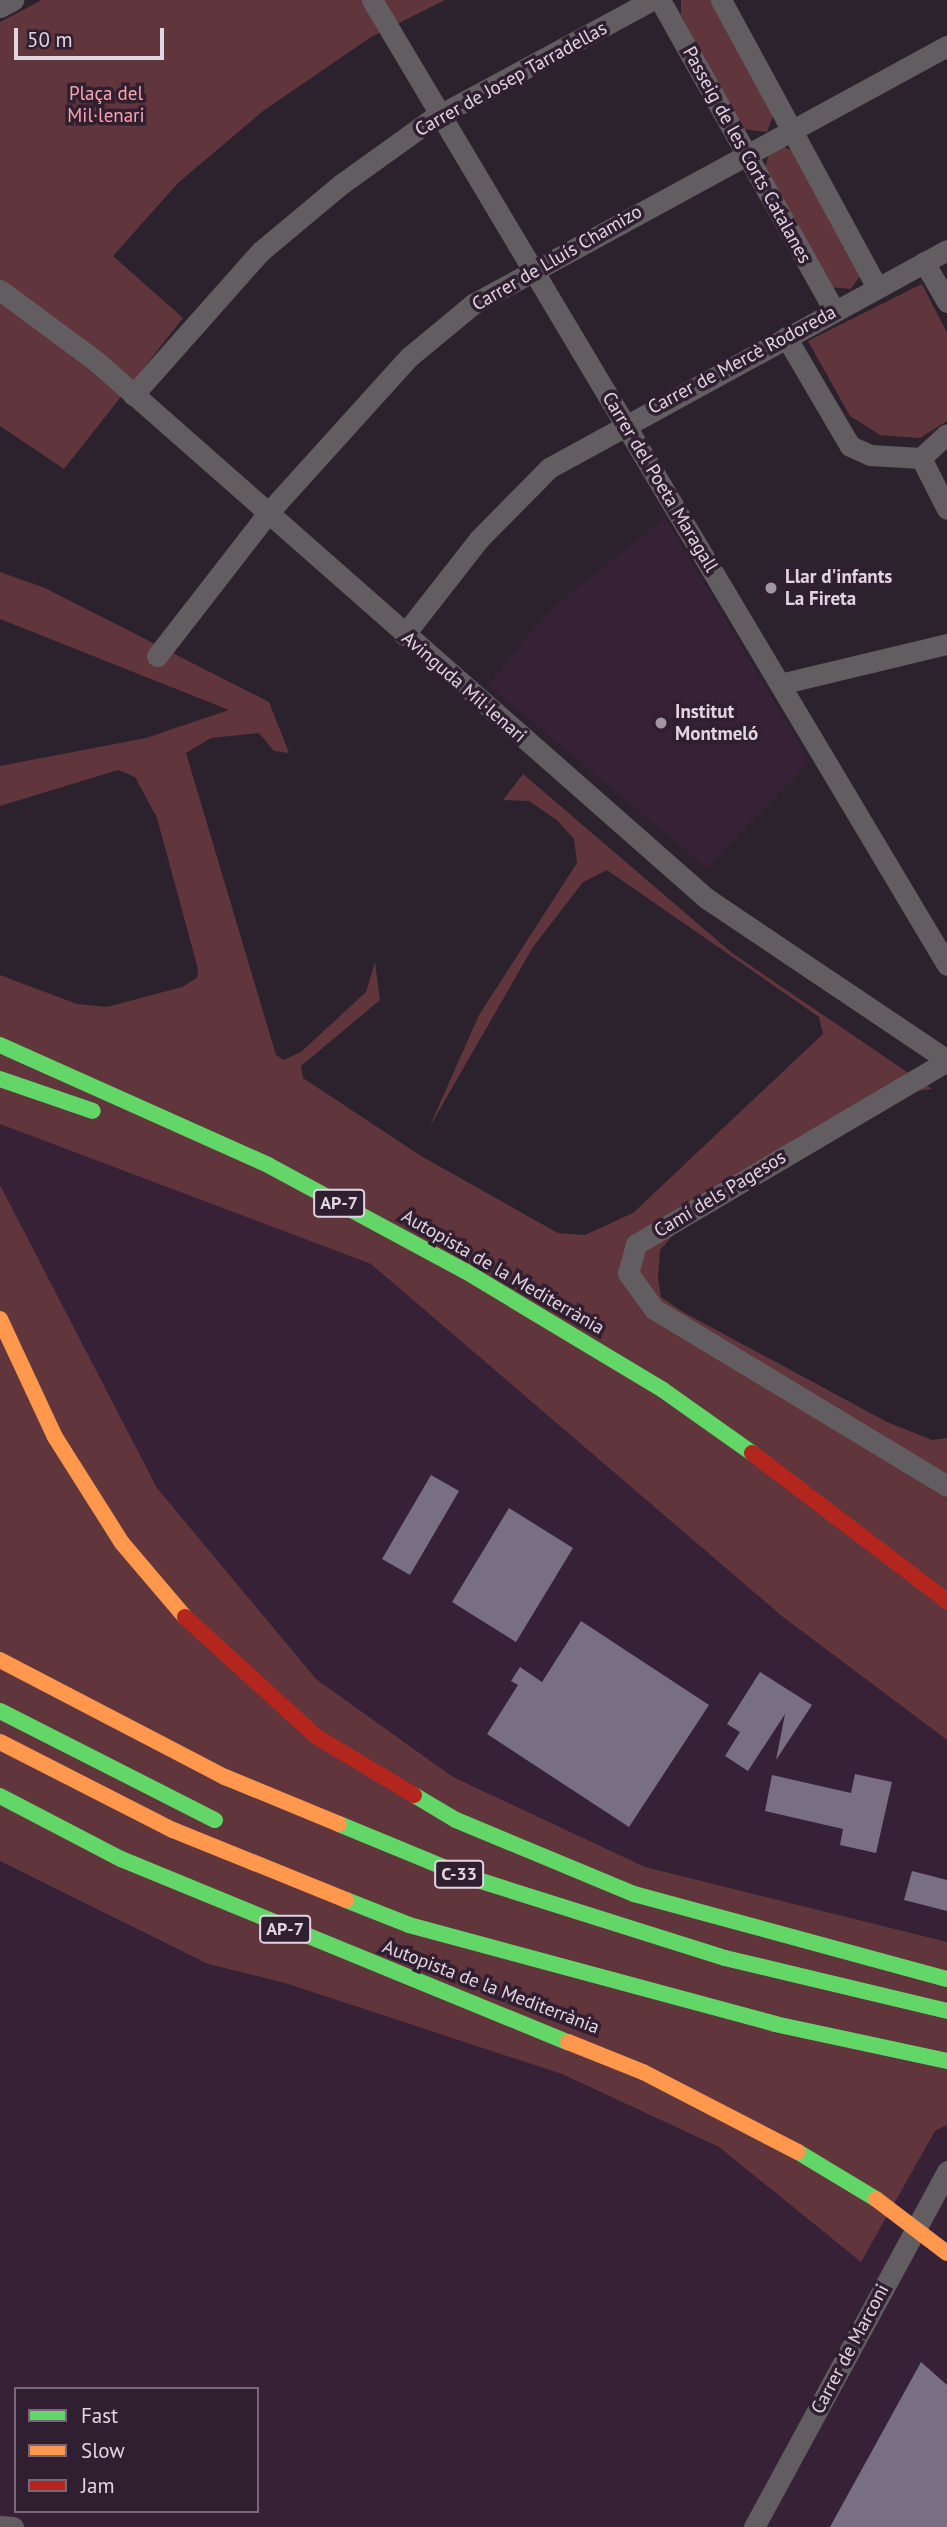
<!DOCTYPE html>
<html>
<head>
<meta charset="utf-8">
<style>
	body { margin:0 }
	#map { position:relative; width:947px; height:2527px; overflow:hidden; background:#2c222d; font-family:"PT Sans",sans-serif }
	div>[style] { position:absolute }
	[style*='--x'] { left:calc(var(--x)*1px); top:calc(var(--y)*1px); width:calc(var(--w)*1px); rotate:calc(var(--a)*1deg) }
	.built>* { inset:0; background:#362137 }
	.green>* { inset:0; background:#61353c }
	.building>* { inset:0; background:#787082 }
	.street>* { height:21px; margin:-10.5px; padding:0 10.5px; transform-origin:10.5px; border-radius:10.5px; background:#625d60 }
	.fast>* { height:16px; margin:-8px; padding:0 8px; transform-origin:8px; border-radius:8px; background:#63d668 }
	.slow>* { height:16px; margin:-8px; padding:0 8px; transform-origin:8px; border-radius:8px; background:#ff974d }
	.jam>* { height:16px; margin:-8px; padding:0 8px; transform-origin:8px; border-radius:8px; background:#b3261e }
	.slow-bridge>* { height:16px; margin:-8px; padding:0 8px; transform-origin:8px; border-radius:8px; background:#ff974d }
	.dots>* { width:19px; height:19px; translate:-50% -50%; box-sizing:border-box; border:4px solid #301e31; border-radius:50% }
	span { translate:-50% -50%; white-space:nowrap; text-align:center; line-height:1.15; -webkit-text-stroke:7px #301e31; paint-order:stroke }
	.shield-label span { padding:2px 5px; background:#301e31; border:2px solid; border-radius:5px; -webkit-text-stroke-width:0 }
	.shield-label { font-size:18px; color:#e1d5e2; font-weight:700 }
	.street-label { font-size:19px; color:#e1d5e2 }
	.park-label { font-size:19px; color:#f9a5ac }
	.poi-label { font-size:19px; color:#e1d5e2; font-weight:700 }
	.left { translate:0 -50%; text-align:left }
	.legend { position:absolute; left:14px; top:2387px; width:245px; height:126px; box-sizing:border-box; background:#301e31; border:2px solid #776778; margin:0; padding:9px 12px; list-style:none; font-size:21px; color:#e1d5e2 }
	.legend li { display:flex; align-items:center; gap:14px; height:35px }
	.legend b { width:35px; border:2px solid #776778 }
	.scale { position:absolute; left:14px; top:28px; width:150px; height:32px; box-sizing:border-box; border:4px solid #e1d5e2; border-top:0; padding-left:9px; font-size:21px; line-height:24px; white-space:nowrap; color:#e1d5e2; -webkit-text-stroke:5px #301e31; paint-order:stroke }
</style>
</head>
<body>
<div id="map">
	<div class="built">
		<i style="clip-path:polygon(665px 518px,810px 761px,707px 868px,488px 685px,550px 610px)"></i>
		<i style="clip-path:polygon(0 1124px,371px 1264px,783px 1617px,947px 1740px,947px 1942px,645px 1867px,453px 1777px,316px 1679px,157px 1488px,0 1185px)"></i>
		<i style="clip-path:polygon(evenodd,0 1861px,208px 1964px,285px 1983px,562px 2074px,719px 2147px,861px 2261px,935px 2131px,947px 2125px,947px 2527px,0 2527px,0 1861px,16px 2389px,257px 2389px,257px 2511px,16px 2511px,16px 2389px)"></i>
	</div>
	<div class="green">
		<i style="clip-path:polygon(42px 0,445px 0,371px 37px,263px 111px,178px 183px,113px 256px,183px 318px,64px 469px,0 426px,0 22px)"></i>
		<i style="clip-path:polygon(681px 0,714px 0,775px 111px,767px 132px,743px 129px,681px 15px)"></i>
		<i style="clip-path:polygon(782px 146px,798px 153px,860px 276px,851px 289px,829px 287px,765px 167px,770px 151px)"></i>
		<i style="clip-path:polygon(922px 284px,947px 333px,947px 421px,920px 438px,880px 435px,850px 416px,808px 341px)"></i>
		<i style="clip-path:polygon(0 572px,45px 588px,269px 702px,289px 753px,274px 751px,259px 733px,211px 738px,186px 753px,276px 1055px,284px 1060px,301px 1052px,366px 992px,375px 962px,380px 1000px,301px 1066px,303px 1078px,421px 1156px,558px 1233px,585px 1235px,633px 1213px,823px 1034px,819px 1017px,607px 870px,583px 882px,533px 947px,429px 1128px,479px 1015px,577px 863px,574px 839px,557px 820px,529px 801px,503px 800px,523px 774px,732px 953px,932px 1089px,916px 1091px,683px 1224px,660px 1250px,658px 1278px,661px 1297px,683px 1312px,887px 1422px,932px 1440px,947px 1438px,947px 1740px,783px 1617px,371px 1264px,0 1124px,0 975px,77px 1004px,107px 1007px,182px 987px,197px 978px,198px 969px,157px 818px,135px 777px,118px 770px,0 806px,0 766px,146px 738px,229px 710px,0 619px)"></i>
		<i style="clip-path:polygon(0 1185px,157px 1488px,316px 1679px,453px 1777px,645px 1867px,947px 1942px,947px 2125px,935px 2131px,861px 2262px,719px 2147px,562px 2074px,285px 1983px,208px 1964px,0 1861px)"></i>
	</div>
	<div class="building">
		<i style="clip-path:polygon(431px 1475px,459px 1491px,410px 1575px,382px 1559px)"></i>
		<i style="clip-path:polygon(509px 1508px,573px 1548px,516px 1642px,452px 1602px)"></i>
		<i style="clip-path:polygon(581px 1621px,709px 1705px,629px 1827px,487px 1734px,518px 1685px,511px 1681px,520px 1667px,542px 1682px)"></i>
		<i style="clip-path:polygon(760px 1672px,812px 1705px,776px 1760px,785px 1714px,748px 1771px,725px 1756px,740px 1732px,727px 1724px)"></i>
		<i style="clip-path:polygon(855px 1774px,892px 1782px,876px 1853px,840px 1845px,843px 1829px,765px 1811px,772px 1775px,851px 1793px)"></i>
		<i style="clip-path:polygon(912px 1871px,947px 1880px,947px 1911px,904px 1900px)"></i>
		<i style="clip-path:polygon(921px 2362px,947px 2385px,947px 2527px,830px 2527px)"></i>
	</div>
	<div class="street">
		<i style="--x:372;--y:0;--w:1123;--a:59.21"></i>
		<i style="--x:660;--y:0;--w:355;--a:60.7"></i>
		<i style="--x:721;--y:0;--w:327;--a:61.5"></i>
		<i style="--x:0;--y:7;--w:15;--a:-28"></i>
		<i style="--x:924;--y:262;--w:46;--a:60.1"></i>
		<i style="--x:0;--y:290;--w:119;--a:36.5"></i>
		<i style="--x:96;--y:361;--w:813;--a:41.36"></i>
		<i style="--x:706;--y:898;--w:290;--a:33.9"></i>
		<i style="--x:786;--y:337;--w:126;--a:59.6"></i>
		<i style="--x:850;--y:446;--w:22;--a:24"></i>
		<i style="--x:870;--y:455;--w:51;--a:3.4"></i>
		<i style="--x:921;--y:458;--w:35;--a:-43"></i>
		<i style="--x:133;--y:395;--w:193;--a:-48.4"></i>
		<i style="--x:261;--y:251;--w:103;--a:-39.9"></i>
		<i style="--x:340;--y:185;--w:113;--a:-35.7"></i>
		<i style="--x:432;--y:119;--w:250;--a:-28.4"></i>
		<i style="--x:921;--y:458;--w:57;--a:63"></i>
		<i style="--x:404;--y:635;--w:122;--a:-52"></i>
		<i style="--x:479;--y:539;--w:100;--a:-45.4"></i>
		<i style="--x:549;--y:468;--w:454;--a:-28.7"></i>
		<i style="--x:157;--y:656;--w:180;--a:-52.2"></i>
		<i style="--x:267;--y:514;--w:212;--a:-47.9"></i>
		<i style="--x:409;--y:357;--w:83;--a:-39.6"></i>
		<i style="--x:473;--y:304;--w:540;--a:-28.56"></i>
		<i style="--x:780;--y:684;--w:172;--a:-13.5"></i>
		<i style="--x:947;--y:1061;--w:361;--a:149.5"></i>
		<i style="--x:636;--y:1244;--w:30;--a:105"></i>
		<i style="--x:628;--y:1273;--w:44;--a:54.2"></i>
		<i style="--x:654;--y:1309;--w:342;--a:31.1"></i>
		<i style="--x:0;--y:2526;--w:13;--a:4"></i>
		<i style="--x:754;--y:2527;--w:405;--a:-61.5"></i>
	</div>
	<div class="fast">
		<i style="--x:0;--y:1045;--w:294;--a:24.1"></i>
		<i style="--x:268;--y:1165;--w:224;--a:28.3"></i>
		<i style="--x:465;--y:1271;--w:231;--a:31"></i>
		<i style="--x:663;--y:1390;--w:109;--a:35.3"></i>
		<i style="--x:0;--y:1079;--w:98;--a:19"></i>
		<i style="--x:0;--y:1711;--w:241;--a:26.9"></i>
		<i style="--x:414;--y:1795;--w:49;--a:30.8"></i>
		<i style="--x:456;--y:1820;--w:193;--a:22.6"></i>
		<i style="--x:634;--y:1894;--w:324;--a:15.2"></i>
		<i style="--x:0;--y:1796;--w:136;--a:27.5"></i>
		<i style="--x:121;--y:1859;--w:483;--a:22.3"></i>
		<i style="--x:339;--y:1824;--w:136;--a:22.4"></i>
		<i style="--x:465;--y:1876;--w:273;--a:17.5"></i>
		<i style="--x:725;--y:1958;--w:228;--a:13.4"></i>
		<i style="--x:346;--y:1900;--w:68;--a:21.6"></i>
		<i style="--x:409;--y:1925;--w:379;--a:15.1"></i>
		<i style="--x:775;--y:2024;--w:176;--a:12.1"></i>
		<i style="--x:798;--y:2152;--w:91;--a:31.1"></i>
	</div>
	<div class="slow">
		<i style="--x:0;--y:1319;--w:130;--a:65"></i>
		<i style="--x:55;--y:1437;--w:125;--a:57.7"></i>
		<i style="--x:122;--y:1543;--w:97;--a:49.6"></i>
		<i style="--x:0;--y:1660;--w:254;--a:27.5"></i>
		<i style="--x:225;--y:1777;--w:123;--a:22.4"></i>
		<i style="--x:0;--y:1742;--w:194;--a:27"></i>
		<i style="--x:173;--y:1830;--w:187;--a:22"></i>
		<i style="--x:568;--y:2042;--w:81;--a:21.8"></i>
		<i style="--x:643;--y:2072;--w:174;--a:27.3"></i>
	</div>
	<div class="jam">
		<i style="--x:752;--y:1453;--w:245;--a:37.2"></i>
		<i style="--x:185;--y:1617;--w:178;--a:42.3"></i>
		<i style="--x:317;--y:1737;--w:113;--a:30.9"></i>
	</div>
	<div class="slow-bridge">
		<i style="--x:876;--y:2199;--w:89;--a:37.3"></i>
	</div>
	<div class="dots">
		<i style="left:771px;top:588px;background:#a296a3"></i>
		<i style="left:661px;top:723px;background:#a296a3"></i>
	</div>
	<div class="shield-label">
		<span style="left:339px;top:1203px">AP-7</span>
		<span style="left:459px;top:1874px">C-33</span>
		<span style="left:285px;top:1929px">AP-7</span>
	</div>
	<div class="street-label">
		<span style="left:511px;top:79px;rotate:-29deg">Carrer de Josep Tarradellas</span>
		<span style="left:747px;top:155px;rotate:61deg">Passeig de les Corts Catalanes</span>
		<span style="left:557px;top:258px;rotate:-30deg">Carrer de Lluís Chamizo</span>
		<span style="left:742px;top:360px;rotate:-28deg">Carrer de Mercè Rodoreda</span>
		<span style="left:660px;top:482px;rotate:59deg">Carrer del Poeta Maragall</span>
		<span style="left:464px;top:687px;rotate:41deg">Avinguda Mil·lenari</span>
		<span style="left:720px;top:1194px;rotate:-31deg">Camí dels Pagesos</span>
		<span style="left:503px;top:1272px;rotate:30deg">Autopista de la Mediterrània</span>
		<span style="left:491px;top:1987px;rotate:21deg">Autopista de la Mediterrània</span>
		<span style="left:850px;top:2349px;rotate:-62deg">Carrer de Marconi</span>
	</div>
	<div class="park-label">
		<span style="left:106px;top:105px">Plaça del<br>Mil·lenari</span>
	</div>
	<div class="poi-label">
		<span class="left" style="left:785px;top:588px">Llar d'infants<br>La Fireta</span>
		<span class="left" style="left:675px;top:723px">Institut<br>Montmeló</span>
	</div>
	<ul class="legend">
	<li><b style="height:9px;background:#63d668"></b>Fast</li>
	<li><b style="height:9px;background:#ff974d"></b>Slow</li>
	<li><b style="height:9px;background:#b3261e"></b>Jam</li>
	</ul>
	<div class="scale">50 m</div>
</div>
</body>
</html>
